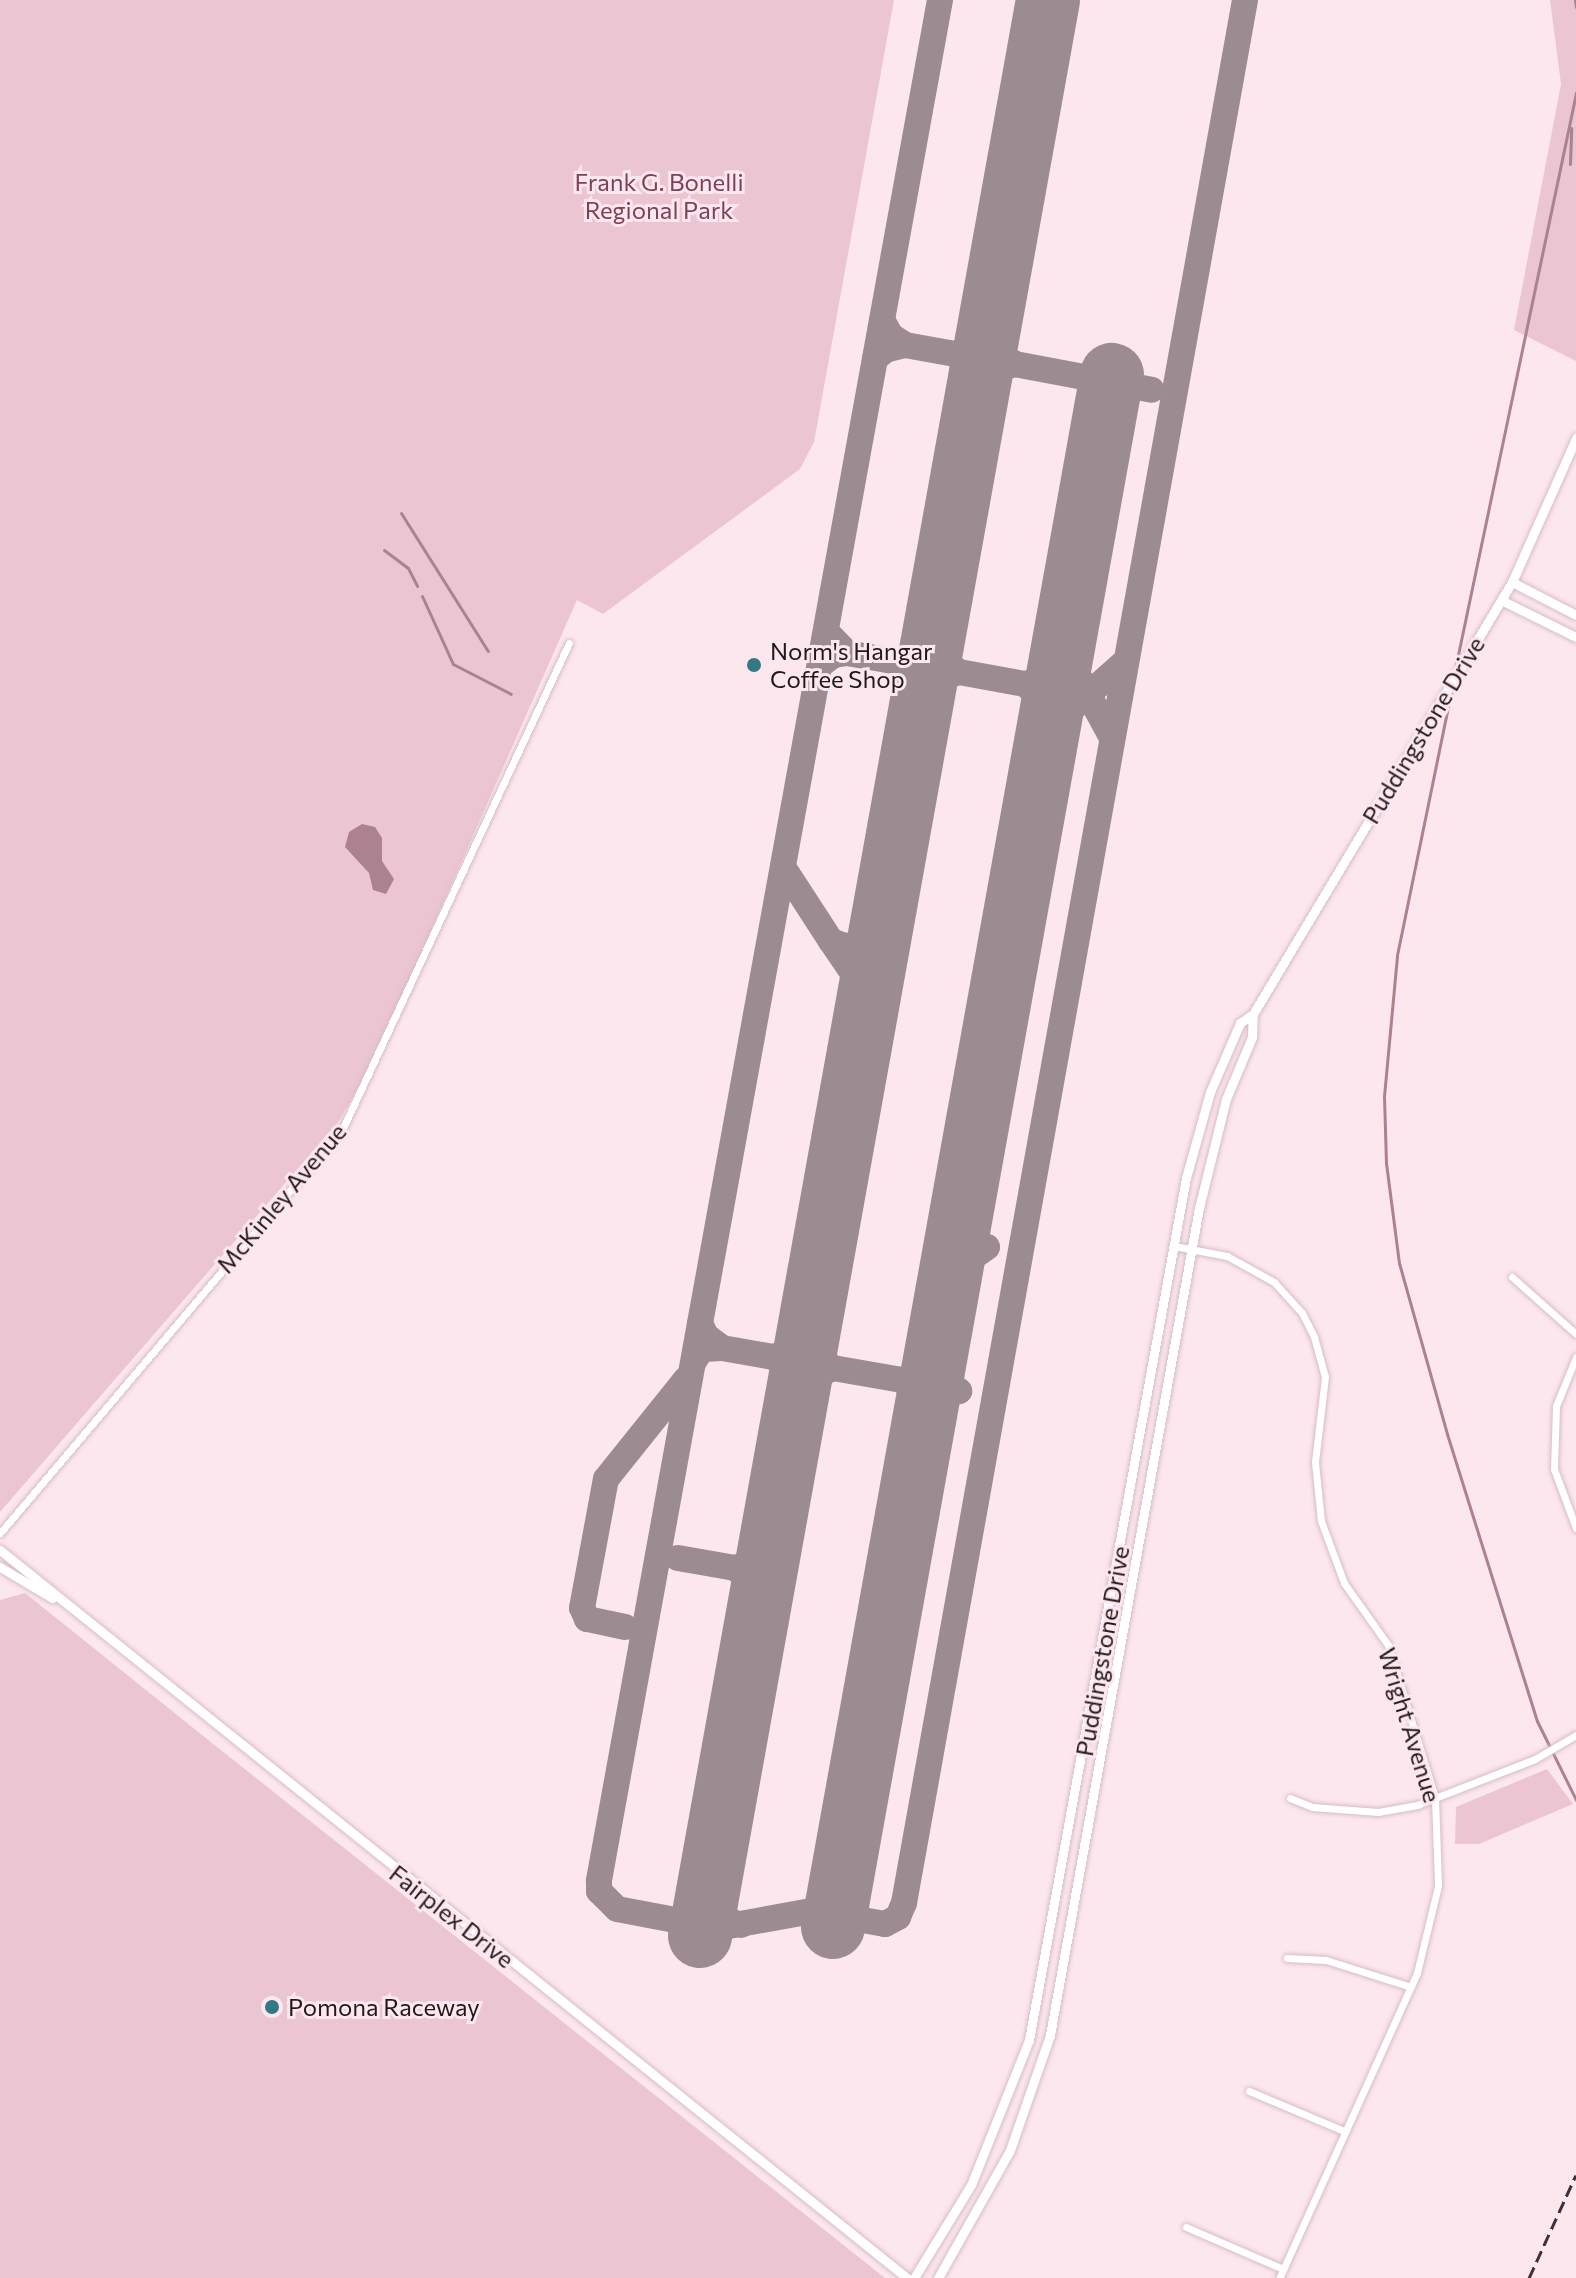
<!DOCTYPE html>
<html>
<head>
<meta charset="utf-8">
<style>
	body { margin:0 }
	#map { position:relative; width:1576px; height:2278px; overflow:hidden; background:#fde7ee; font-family:Commissioner,sans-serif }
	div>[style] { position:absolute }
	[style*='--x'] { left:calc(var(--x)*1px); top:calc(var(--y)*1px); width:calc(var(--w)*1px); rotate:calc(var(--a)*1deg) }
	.green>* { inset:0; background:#ebc5d2 }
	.water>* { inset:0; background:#ac8190 }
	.stream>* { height:3px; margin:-1.5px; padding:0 1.5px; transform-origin:1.5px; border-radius:1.5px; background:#ac8190 }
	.taxiway>* { height:26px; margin:-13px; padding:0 13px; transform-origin:13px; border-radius:13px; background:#9c8c92 }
	.runway>* { height:64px; margin:-32px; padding:0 32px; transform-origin:32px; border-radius:32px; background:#9c8c92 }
	.roads { filter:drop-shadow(0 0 2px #d7bdc5) drop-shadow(0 0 2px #d7bdc5) }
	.minor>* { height:7px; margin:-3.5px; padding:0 3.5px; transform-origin:3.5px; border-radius:3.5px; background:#fff }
	.tertiary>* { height:9px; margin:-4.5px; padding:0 4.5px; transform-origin:4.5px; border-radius:4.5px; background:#fff }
	.rail>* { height:3px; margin-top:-1.5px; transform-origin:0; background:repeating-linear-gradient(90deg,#3c3135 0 12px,transparent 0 18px) }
	.dots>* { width:22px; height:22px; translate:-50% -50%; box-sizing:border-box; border:4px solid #fde7ee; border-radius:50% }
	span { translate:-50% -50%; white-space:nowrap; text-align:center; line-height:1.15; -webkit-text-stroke:6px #fde7ee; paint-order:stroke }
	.park-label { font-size:24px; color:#7c4158 }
	.poi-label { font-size:24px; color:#21181b }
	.left { translate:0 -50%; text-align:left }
	.street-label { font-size:24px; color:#21181b }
</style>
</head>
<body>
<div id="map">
	<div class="green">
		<i style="clip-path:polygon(0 0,894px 0,814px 442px,800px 469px,603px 614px,577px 600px,374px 1060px,339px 1121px,0 1512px)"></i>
		<i style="clip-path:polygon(1550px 0,1576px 0,1576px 361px,1514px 330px,1561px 84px)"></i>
		<i style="clip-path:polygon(25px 1593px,202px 1735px,885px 2278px,0 2278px,0 1600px)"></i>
		<i style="clip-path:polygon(1547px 1769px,1573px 1804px,1479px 1844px,1455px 1844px,1456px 1807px)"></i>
	</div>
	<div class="water">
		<i style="clip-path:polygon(362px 824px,375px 827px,382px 838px,382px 861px,394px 879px,386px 894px,373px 890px,369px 873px,345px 847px,349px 832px)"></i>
	</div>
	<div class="stream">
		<i style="--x:1575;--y:0;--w:7;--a:82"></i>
		<i style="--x:1570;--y:164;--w:36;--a:-88"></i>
		<i style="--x:401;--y:513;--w:163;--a:57.8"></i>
		<i style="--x:384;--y:550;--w:30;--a:37"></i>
		<i style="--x:408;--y:568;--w:20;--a:63"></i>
		<i style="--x:422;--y:596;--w:75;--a:65.5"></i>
		<i style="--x:453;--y:664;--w:65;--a:27.3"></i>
		<i style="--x:1455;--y:669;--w:589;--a:-78.14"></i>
		<i style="--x:1451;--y:692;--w:269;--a:101.6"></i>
		<i style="--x:1397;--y:956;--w:141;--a:95.3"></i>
		<i style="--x:1384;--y:1096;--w:67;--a:88.3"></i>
		<i style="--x:1386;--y:1163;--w:101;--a:82.6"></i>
		<i style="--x:1399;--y:1263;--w:178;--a:74.3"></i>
		<i style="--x:1447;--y:1434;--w:301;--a:72.6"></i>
		<i style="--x:1537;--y:1721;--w:88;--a:63.7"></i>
	</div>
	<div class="taxiway">
		<i style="--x:940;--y:0;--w:1912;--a:100.28"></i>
		<i style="--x:599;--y:1881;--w:10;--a:90"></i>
		<i style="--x:599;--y:1891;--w:25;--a:45"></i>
		<i style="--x:617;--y:1909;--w:103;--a:10.7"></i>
		<i style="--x:718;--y:1928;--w:96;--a:-10.3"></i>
		<i style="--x:812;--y:1911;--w:74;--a:10.1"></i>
		<i style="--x:885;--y:1924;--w:15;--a:-28"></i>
		<i style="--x:898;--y:1917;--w:15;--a:-67"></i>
		<i style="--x:904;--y:1903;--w:1933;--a:-79.84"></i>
		<i style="--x:905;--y:345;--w:51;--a:10.2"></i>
		<i style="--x:875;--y:359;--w:13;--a:-42"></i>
		<i style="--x:885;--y:350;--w:21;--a:-14"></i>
		<i style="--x:905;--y:345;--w:17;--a:-147"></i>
		<i style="--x:891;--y:336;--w:18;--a:-119"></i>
		<i style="--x:1015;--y:364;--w:139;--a:10.7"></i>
		<i style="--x:978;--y:389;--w:23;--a:-110"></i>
		<i style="--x:970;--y:367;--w:20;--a:-139"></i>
		<i style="--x:955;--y:354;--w:21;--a:-19"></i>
		<i style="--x:975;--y:347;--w:20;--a:-49"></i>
		<i style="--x:988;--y:332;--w:24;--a:66"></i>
		<i style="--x:998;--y:354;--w:20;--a:30"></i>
		<i style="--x:1015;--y:364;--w:25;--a:164"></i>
		<i style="--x:991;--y:371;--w:21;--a:127"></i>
		<i style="--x:1063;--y:648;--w:102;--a:61.4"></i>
		<i style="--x:847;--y:653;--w:52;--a:10"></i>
		<i style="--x:820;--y:665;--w:17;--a:-36"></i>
		<i style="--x:834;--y:655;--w:13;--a:-9"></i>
		<i style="--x:847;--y:653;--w:30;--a:-134"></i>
		<i style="--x:959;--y:672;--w:67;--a:10.3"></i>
		<i style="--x:923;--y:698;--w:23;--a:-56"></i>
		<i style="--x:936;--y:679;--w:24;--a:-17"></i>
		<i style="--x:959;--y:672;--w:19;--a:-145"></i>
		<i style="--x:943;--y:661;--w:31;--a:-105"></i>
		<i style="--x:923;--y:698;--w:25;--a:-106"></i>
		<i style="--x:916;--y:674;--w:22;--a:-146"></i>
		<i style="--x:898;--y:662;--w:27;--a:-22"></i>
		<i style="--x:923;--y:652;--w:24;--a:-60"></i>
		<i style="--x:1048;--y:730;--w:104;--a:-41.5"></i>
		<i style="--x:1047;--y:734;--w:29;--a:-90"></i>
		<i style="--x:1047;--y:705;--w:30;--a:-136"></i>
		<i style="--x:1025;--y:684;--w:19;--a:-12"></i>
		<i style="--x:1044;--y:680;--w:31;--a:-54"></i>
		<i style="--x:783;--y:867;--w:88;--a:57"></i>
		<i style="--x:866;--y:1018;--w:30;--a:-96"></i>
		<i style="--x:863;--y:988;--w:57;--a:-124.2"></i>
		<i style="--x:831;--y:941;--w:15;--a:20"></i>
		<i style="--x:845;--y:946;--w:19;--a:-6"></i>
		<i style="--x:864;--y:944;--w:29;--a:-49"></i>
		<i style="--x:948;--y:1291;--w:31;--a:-61"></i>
		<i style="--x:963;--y:1264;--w:29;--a:-35"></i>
		<i style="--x:987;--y:1247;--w:23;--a:-167"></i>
		<i style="--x:965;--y:1242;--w:17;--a:-107"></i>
		<i style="--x:722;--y:1348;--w:52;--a:10"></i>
		<i style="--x:694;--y:1361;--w:14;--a:-56"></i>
		<i style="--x:702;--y:1349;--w:20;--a:-3"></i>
		<i style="--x:722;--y:1348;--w:20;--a:-143"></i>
		<i style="--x:706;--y:1336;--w:14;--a:-115"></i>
		<i style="--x:833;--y:1368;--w:70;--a:9.9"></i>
		<i style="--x:800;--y:1384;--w:37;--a:-26"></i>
		<i style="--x:833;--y:1368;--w:17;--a:-147"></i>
		<i style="--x:819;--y:1359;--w:24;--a:-118"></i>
		<i style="--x:799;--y:1388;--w:26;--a:-119"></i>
		<i style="--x:786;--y:1365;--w:15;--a:-148"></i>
		<i style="--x:773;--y:1357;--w:22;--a:-16"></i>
		<i style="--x:794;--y:1351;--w:23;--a:-49"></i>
		<i style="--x:925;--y:1414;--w:19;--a:-108"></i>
		<i style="--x:919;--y:1396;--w:23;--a:-137"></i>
		<i style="--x:902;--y:1380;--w:21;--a:-17"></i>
		<i style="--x:922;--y:1374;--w:23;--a:-52"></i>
		<i style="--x:925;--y:1414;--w:25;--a:-47"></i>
		<i style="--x:942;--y:1396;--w:18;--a:-16"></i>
		<i style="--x:959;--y:1391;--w:23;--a:-139"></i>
		<i style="--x:942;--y:1376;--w:21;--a:-107"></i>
		<i style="--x:678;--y:1558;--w:58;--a:10"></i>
		<i style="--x:761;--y:1595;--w:15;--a:-118"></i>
		<i style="--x:754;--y:1582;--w:24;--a:-144"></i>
		<i style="--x:735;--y:1568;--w:25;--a:-18"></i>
		<i style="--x:759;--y:1560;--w:19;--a:-54"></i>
		<i style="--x:625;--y:1627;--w:39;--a:-168"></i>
		<i style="--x:587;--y:1619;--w:12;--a:-114"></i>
		<i style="--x:582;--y:1608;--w:131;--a:-79.5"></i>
		<i style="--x:606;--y:1479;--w:128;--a:-51.3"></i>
		<i style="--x:706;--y:1901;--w:25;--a:47"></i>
		<i style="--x:723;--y:1919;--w:19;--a:18"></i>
	</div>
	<div class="runway">
		<i style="--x:833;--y:1927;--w:1577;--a:-79.81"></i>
		<i style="--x:700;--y:1936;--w:1967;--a:-79.81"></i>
	</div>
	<div class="roads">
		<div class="minor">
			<i style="--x:1174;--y:1246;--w:54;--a:10.7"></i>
			<i style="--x:1227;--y:1256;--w:54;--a:29"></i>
			<i style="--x:1274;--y:1282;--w:42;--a:47.9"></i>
			<i style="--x:1302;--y:1313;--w:27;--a:63"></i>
			<i style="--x:1314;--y:1337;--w:41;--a:74.6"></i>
			<i style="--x:1325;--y:1377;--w:86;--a:96.7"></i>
			<i style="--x:1315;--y:1462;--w:59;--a:84.2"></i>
			<i style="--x:1321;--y:1521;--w:66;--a:69.6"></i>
			<i style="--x:1344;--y:1583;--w:76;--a:54.6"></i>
			<i style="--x:1388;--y:1645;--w:160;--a:72.9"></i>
			<i style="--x:1435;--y:1798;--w:88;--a:88"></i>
			<i style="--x:1438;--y:1886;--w:89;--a:103.6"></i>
			<i style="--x:1417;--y:1973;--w:335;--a:114.3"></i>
			<i style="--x:1512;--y:1277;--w:86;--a:41.7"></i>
			<i style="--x:1576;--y:1357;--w:53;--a:112.2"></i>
			<i style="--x:1556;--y:1406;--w:63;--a:91.8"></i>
			<i style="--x:1554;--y:1469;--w:63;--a:69.6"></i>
			<i style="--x:0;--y:1533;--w:531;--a:-49.74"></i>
			<i style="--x:343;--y:1128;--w:535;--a:-65.02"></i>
			<i style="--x:1290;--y:1798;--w:24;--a:22"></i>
			<i style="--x:1312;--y:1807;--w:66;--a:4.3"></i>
			<i style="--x:1378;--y:1812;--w:40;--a:-10"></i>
			<i style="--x:1417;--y:1805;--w:127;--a:-21.3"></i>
			<i style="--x:1535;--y:1759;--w:48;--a:-30.3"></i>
			<i style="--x:1287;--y:1958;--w:39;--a:3"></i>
			<i style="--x:1326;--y:1960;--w:89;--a:17.6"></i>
			<i style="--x:1249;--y:2091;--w:103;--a:22.8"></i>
			<i style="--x:1186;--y:2227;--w:106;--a:23.4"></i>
		</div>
		<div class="tertiary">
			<i style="--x:1512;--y:582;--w:72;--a:27.3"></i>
			<i style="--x:1501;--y:600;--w:84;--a:26.3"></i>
			<i style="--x:0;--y:1550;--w:1163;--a:38.75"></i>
			<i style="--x:0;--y:1567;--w:61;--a:30.8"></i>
			<i style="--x:914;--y:2278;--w:109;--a:-58.5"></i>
			<i style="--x:971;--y:2185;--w:156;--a:-68.2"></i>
			<i style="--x:1029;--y:2040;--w:876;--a:-79.68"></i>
			<i style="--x:1186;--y:1178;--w:89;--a:-74.4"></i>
			<i style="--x:1210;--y:1092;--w:75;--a:-66.5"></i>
			<i style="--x:1240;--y:1023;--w:16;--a:-35"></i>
			<i style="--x:1253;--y:1014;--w:504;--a:-59.06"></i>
			<i style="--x:1512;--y:582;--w:158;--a:-66"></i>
			<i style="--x:938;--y:2278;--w:147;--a:-60.6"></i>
			<i style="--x:1010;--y:2150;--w:122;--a:-70.8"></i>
			<i style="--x:1050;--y:2035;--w:840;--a:-79.79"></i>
			<i style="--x:1199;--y:1208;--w:112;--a:-76.1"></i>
			<i style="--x:1226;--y:1099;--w:67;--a:-67.2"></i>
			<i style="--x:1252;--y:1037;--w:23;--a:-88"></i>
		</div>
	</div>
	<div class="rail">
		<i style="--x:1529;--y:2278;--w:113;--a:-65.5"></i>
	</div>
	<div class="dots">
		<i style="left:754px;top:665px;background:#327a83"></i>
		<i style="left:272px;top:2007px;background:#327a83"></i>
	</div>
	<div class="park-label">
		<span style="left:659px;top:196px">Frank G. Bonelli<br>Regional Park</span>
	</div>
	<div class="poi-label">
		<span class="left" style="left:770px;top:665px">Norm's Hangar<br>Coffee Shop</span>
		<span class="left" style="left:288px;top:2007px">Pomona Raceway</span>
	</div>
	<div class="street-label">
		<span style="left:1423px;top:730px;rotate:-59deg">Puddingstone Drive</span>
		<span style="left:281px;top:1198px;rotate:-50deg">McKinley Avenue</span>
		<span style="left:1102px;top:1651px;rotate:-80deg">Puddingstone Drive</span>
		<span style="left:1410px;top:1725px;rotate:73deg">Wright Avenue</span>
		<span style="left:452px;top:1916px;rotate:38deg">Fairplex Drive</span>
	</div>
</div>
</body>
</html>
